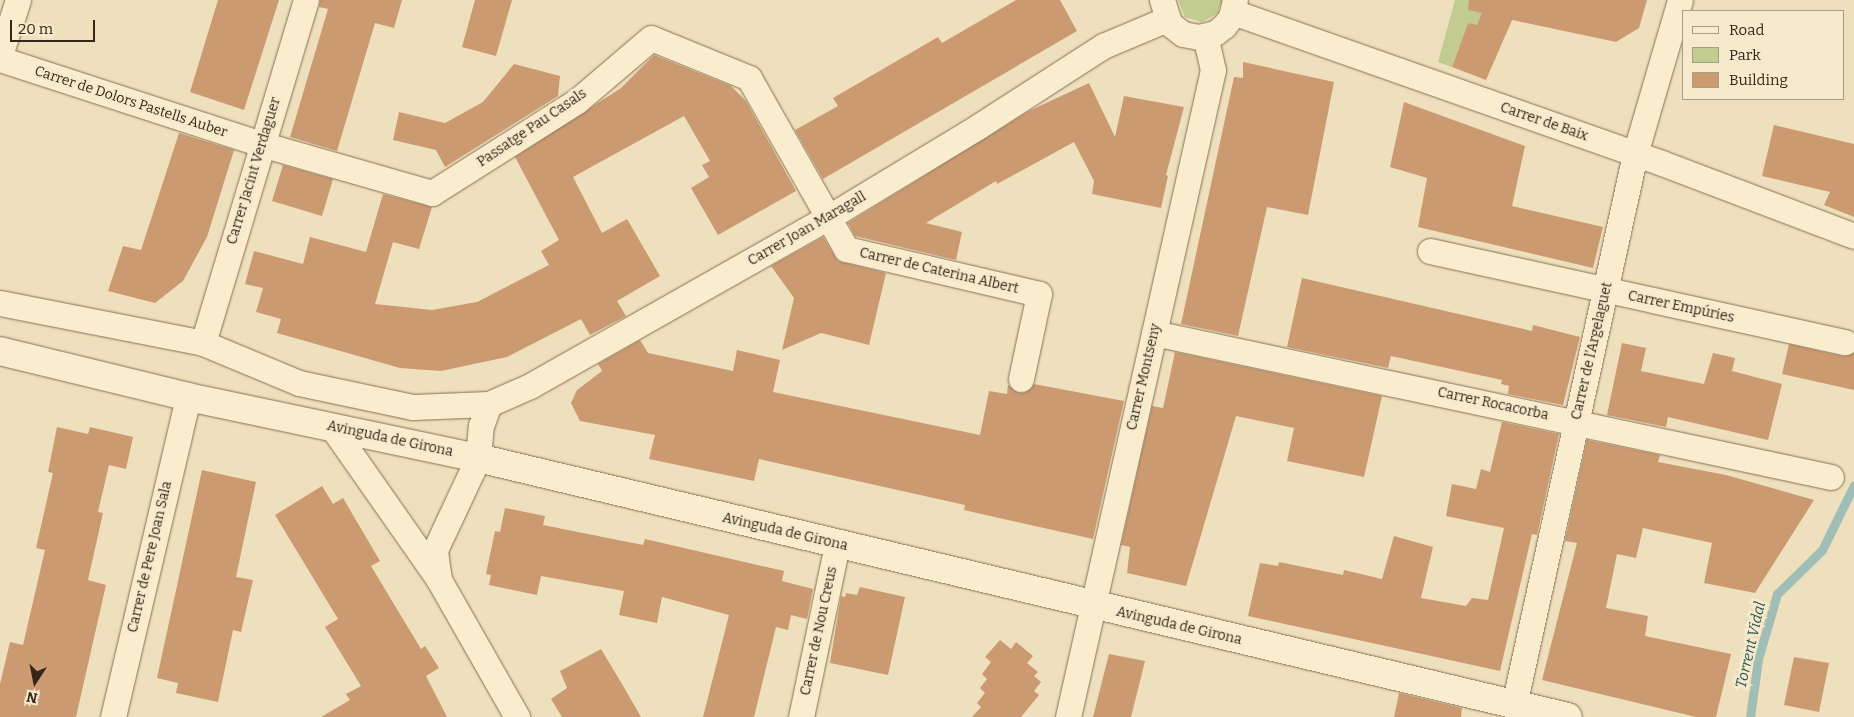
<!DOCTYPE html>
<html>
<head>
<meta charset="utf-8">
<style>
	body { margin:0 }
	#map { position:relative; width:1854px; height:717px; overflow:hidden; background:#eee0bc; font-family:Bitter,serif }
	div>[style] { position:absolute }
	[style*='--x'] { left:calc(var(--x)*1px); top:calc(var(--y)*1px); width:calc(var(--w)*1px); rotate:calc(var(--a)*1deg) }
	.green>* { inset:0; background:#c2cb90 }
	.stream>* { height:9px; margin:-4.5px; padding:0 4.5px; transform-origin:4.5px; border-radius:4.5px; background:#a0beb6 }
	.building>* { inset:0; background:#cc9a71 }
	.roads { filter:drop-shadow(0 0 1px #857055) drop-shadow(0 0 1px #857055) }
	.street>* { height:25px; margin:-12.5px; padding:0 12.5px; transform-origin:12.5px; border-radius:12.5px; background:#f9edce }
	.secondary>* { height:28px; margin:-14px; padding:0 14px; transform-origin:14px; border-radius:14px; background:#f9edce }
	span { translate:-50% -50%; white-space:nowrap; text-align:center; line-height:1.15; -webkit-text-stroke:4.5px #f5eacb; paint-order:stroke }
	.street-label { font-size:14px; color:#34271a }
	.water-label { font-size:15px; color:#295452; font-style:italic }
	.legend { position:absolute; left:1682px; top:10px; width:162px; height:90px; box-sizing:border-box; background:#f5eacb; border:1px solid #a89c84; margin:0; padding:6px 9px; list-style:none; font-size:15px; color:#34271a }
	.legend li { display:flex; align-items:center; gap:10px; height:25px }
	.legend b { width:25px; border:1px solid #a89c84 }
	.north { position:absolute; left:10px; top:657px; width:50px; height:50px; -webkit-text-stroke:4px #f5eacb; paint-order:stroke; rotate:191deg; font-size:14px; font-weight:700; line-height:20px; text-align:center; color:#34271a }
	.north::after { content:''; display:block; margin:auto; width:18px; height:22px; background:#34271a; clip-path:polygon(50% 0,100% 100%,50% 72%,0 100%) }
	.scale { position:absolute; left:10px; top:20px; width:85px; height:22px; box-sizing:border-box; border:2px solid #34271a; border-top:0; padding-left:6px; font-size:15px; line-height:18px; white-space:nowrap; color:#34271a; -webkit-text-stroke:4px #f5eacb; paint-order:stroke }
</style>
</head>
<body>
<div id="map">
	<div class="green">
		<i style="clip-path:polygon(1178px 0,1222px 0,1222px 1px,1217px 14px,1202px 22px,1185px 17px)"></i>
		<i style="clip-path:polygon(1455px 0,1521px 0,1506px 34px,1468px 23px,1452px 67px,1438px 62px)"></i>
	</div>
	<div class="stream">
		<i style="--x:1750;--y:717;--w:59;--a:-82.1"></i>
		<i style="--x:1758;--y:659;--w:68;--a:-73.7"></i>
		<i style="--x:1777;--y:594;--w:63;--a:-44.4"></i>
		<i style="--x:1822;--y:550;--w:72;--a:-63.8"></i>
	</div>
	<div class="building">
		<i style="clip-path:polygon(218px 0,279px 0,244px 110px,190px 92px)"></i>
		<i style="clip-path:polygon(320px 0,402px 0,394px 28px,375px 23px,337px 151px,290px 137px,328px 9px,319px 7px)"></i>
		<i style="clip-path:polygon(475px 0,512px 0,496px 56px,462px 47px)"></i>
		<i style="clip-path:polygon(1016px 0,1060px 0,1077px 31px,823px 179px,795px 130px,838px 106px,833px 98px,938px 37px,942px 43px)"></i>
		<i style="clip-path:polygon(1469px 0,1647px 0,1639px 28px,1616px 42px,1512px 20px,1486px 80px,1452px 67px,1468px 23px,1477px 25px,1482px 13px,1468px 10px)"></i>
		<i style="clip-path:polygon(654px 55px,731px 86px,746px 101px,796px 191px,718px 235px,691px 188px,709px 177px,702px 165px,710px 161px,684px 116px,573px 177px,602px 233px,627px 219px,660px 276px,617px 301px,626px 316px,590px 335px,581px 319px,507px 357px,441px 371px,400px 368px,277px 333px,281px 319px,256px 312px,263px 288px,245px 284px,254px 251px,303px 264px,310px 237px,366px 252px,383px 194px,432px 207px,419px 249px,393px 242px,375px 304px,432px 310px,477px 302px,549px 265px,541px 251px,559px 240px,515px 157px,621px 88px)"></i>
		<i style="clip-path:polygon(1243px 62px,1334px 82px,1308px 215px,1267px 207px,1238px 336px,1181px 324px,1234px 77px,1243px 78px)"></i>
		<i style="clip-path:polygon(514px 64px,560px 76px,558px 96px,445px 167px,436px 150px,393px 140px,399px 112px,445px 123px,483px 102px)"></i>
		<i style="clip-path:polygon(1089px 83px,1115px 137px,1124px 96px,1184px 107px,1166px 175px,1168px 176px,1161px 208px,1092px 194px,1094px 181px,1074px 142px,997px 184px,996px 181px,926px 223px,962px 232px,956px 260px,855px 236px,848px 223px,1029px 111px)"></i>
		<i style="clip-path:polygon(1404px 102px,1525px 146px,1512px 206px,1603px 227px,1593px 268px,1418px 227px,1427px 178px,1390px 167px)"></i>
		<i style="clip-path:polygon(1774px 125px,1854px 144px,1854px 217px,1824px 205px,1830px 192px,1762px 176px)"></i>
		<i style="clip-path:polygon(179px 133px,234px 150px,207px 237px,183px 281px,155px 303px,108px 291px,123px 246px,141px 250px)"></i>
		<i style="clip-path:polygon(283px 165px,333px 179px,322px 216px,272px 201px)"></i>
		<i style="clip-path:polygon(823px 237px,838px 261px,886px 273px,869px 345px,821px 333px,782px 350px,794px 298px,771px 266px)"></i>
		<i style="clip-path:polygon(1302px 278px,1532px 331px,1533px 325px,1580px 337px,1563px 405px,1508px 394px,1509px 386px,1501px 384px,1502px 380px,1391px 356px,1388px 368px,1287px 347px)"></i>
		<i style="clip-path:polygon(640px 340px,648px 353px,733px 371px,737px 350px,780px 360px,773px 392px,980px 435px,989px 391px,1007px 394px,1008px 385px,1019px 393px,1026px 392px,1034px 384px,1124px 401px,1093px 539px,964px 510px,965px 505px,759px 459px,754px 481px,649px 459px,655px 435px,580px 421px,571px 403px,577px 390px,602px 371px,598px 364px)"></i>
		<i style="clip-path:polygon(1622px 343px,1646px 348px,1641px 371px,1704px 384px,1713px 353px,1735px 358px,1732px 371px,1782px 384px,1768px 440px,1668px 417px,1666px 427px,1607px 415px)"></i>
		<i style="clip-path:polygon(1789px 344px,1842px 356px,1854px 353px,1854px 390px,1782px 374px)"></i>
		<i style="clip-path:polygon(1175px 352px,1382px 396px,1364px 477px,1287px 461px,1294px 428px,1236px 416px,1186px 586px,1127px 573px,1130px 547px,1121px 545px,1152px 406px,1163px 408px)"></i>
		<i style="clip-path:polygon(1502px 422px,1559px 434px,1537px 535px,1532px 534px,1500px 671px,1248px 616px,1260px 563px,1278px 566px,1279px 562px,1343px 575px,1344px 570px,1382px 579px,1394px 536px,1433px 547px,1421px 598px,1466px 606px,1472px 598px,1488px 600px,1504px 528px,1446px 516px,1452px 484px,1476px 489px,1481px 469px,1490px 472px)"></i>
		<i style="clip-path:polygon(57px 427px,88px 434px,90px 427px,133px 437px,126px 469px,109px 465px,98px 512px,103px 513px,88px 580px,106px 585px,76px 717px,0 717px,0 684px,10px 642px,23px 645px,45px 550px,36px 548px,53px 473px,48px 472px)"></i>
		<i style="clip-path:polygon(1587px 440px,1660px 455px,1658px 462px,1726px 475px,1814px 500px,1755px 593px,1704px 583px,1712px 543px,1643px 528px,1636px 558px,1617px 554px,1606px 608px,1648px 616px,1645px 636px,1731px 654px,1716px 717px,1696px 717px,1542px 680px,1577px 543px,1565px 541px)"></i>
		<i style="clip-path:polygon(202px 470px,256px 482px,236px 577px,253px 580px,241px 632px,233px 630px,218px 702px,176px 693px,178px 683px,157px 678px)"></i>
		<i style="clip-path:polygon(322px 486px,333px 504px,343px 498px,380px 561px,371px 566px,421px 649px,425px 646px,439px 668px,426px 676px,447px 717px,321px 717px,350px 700px,346px 694px,361px 686px,325px 627px,338px 619px,275px 515px)"></i>
		<i style="clip-path:polygon(505px 508px,545px 516px,543px 525px,643px 545px,645px 539px,784px 571px,782px 581px,813px 589px,807px 619px,791px 615px,788px 630px,776px 627px,754px 717px,703px 717px,729px 615px,662px 597px,657px 623px,619px 615px,624px 591px,541px 576px,537px 595px,489px 585px,491px 575px,486px 574px,495px 531px,500px 532px)"></i>
		<i style="clip-path:polygon(860px 587px,905px 597px,888px 675px,830px 663px,841px 596px,845px 597px,846px 593px,857px 595px)"></i>
		<i style="clip-path:polygon(1000px 640px,1011px 649px,1016px 642px,1033px 656px,1027px 663px,1038px 672px,1034px 676px,1041px 682px,1034px 691px,1039px 695px,1021px 717px,972px 717px,981px 707px,977px 703px,985px 693px,980px 688px,987px 679px,982px 674px,991px 662px,985px 657px)"></i>
		<i style="clip-path:polygon(601px 649px,622px 684px,641px 717px,562px 717px,551px 699px,567px 688px,560px 671px)"></i>
		<i style="clip-path:polygon(1109px 654px,1145px 661px,1131px 717px,1093px 717px)"></i>
		<i style="clip-path:polygon(1794px 657px,1829px 663px,1819px 712px,1784px 705px)"></i>
		<i style="clip-path:polygon(1399px 693px,1462px 708px,1461px 717px,1394px 717px)"></i>
	</div>
	<div class="roads">
		<div class="street">
			<i style="--x:1162;--y:0;--w:25;--a:72"></i>
			<i style="--x:1170;--y:24;--w:16;--a:38"></i>
			<i style="--x:1183;--y:34;--w:16;--a:11"></i>
			<i style="--x:1199;--y:37;--w:16;--a:-14"></i>
			<i style="--x:1215;--y:33;--w:11;--a:-38"></i>
			<i style="--x:1224;--y:26;--w:11;--a:-52"></i>
			<i style="--x:1231;--y:17;--w:17;--a:-77"></i>
			<i style="--x:1233;--y:12;--w:455;--a:19.4"></i>
			<i style="--x:1662;--y:163;--w:205;--a:20.8"></i>
			<i style="--x:0;--y:55;--w:58;--a:-71.9"></i>
			<i style="--x:0;--y:59;--w:274;--a:18"></i>
			<i style="--x:261;--y:144;--w:178;--a:16"></i>
			<i style="--x:432;--y:193;--w:172;--a:-32.4"></i>
			<i style="--x:577;--y:101;--w:97;--a:-40.4"></i>
			<i style="--x:651;--y:38;--w:106;--a:22.2"></i>
			<i style="--x:749;--y:78;--w:197;--a:60.4"></i>
			<i style="--x:846;--y:249;--w:198;--a:13.1"></i>
			<i style="--x:1039;--y:294;--w:87;--a:102"></i>
			<i style="--x:1430;--y:251;--w:425;--a:12.4"></i>
			<i style="--x:0;--y:303;--w:207;--a:11.1"></i>
			<i style="--x:203;--y:343;--w:104;--a:22.6"></i>
			<i style="--x:299;--y:383;--w:116;--a:11.9"></i>
			<i style="--x:413;--y:407;--w:76;--a:-2.3"></i>
			<i style="--x:1154;--y:333;--w:692;--a:12.01"></i>
			<i style="--x:203;--y:343;--w:358;--a:-73.3"></i>
			<i style="--x:332;--y:427;--w:187;--a:55"></i>
			<i style="--x:439;--y:580;--w:158;--a:60.3"></i>
			<i style="--x:439;--y:580;--w:30;--a:-98"></i>
			<i style="--x:435;--y:550;--w:102;--a:-64.9"></i>
			<i style="--x:478;--y:458;--w:32;--a:-85"></i>
			<i style="--x:481;--y:426;--w:23;--a:-70"></i>
			<i style="--x:489;--y:404;--w:45;--a:-23.7"></i>
			<i style="--x:530;--y:386;--w:343;--a:-29.5"></i>
			<i style="--x:829;--y:217;--w:175;--a:-31.2"></i>
			<i style="--x:979;--y:126;--w:148;--a:-32.8"></i>
			<i style="--x:1103;--y:46;--w:69;--a:-22.9"></i>
			<i style="--x:1514;--y:705;--w:564;--a:-77.61"></i>
			<i style="--x:1635;--y:154;--w:160;--a:-73.7"></i>
			<i style="--x:113;--y:717;--w:329;--a:-76.8"></i>
			<i style="--x:801;--y:717;--w:176;--a:-78.2"></i>
			<i style="--x:1068;--y:717;--w:663;--a:-77.37"></i>
			<i style="--x:1213;--y:70;--w:35;--a:-103"></i>
		</div>
		<div class="secondary">
			<i style="--x:0;--y:351;--w:194;--a:13.7"></i>
			<i style="--x:188;--y:397;--w:296;--a:11.9"></i>
			<i style="--x:478;--y:458;--w:1120;--a:13.37"></i>
		</div>
	</div>
	<div class="street-label">
		<span style="left:131px;top:102px;rotate:18deg">Carrer de Dolors Pastells Auber</span>
		<span style="left:1544px;top:122px;rotate:19deg">Carrer de Baix</span>
		<span style="left:532px;top:128px;rotate:-34deg">Passatge Pau Casals</span>
		<span style="left:254px;top:171px;rotate:-73deg">Carrer Jacint Verdaguer</span>
		<span style="left:807px;top:229px;rotate:-30deg">Carrer Joan Maragall</span>
		<span style="left:939px;top:271px;rotate:13deg">Carrer de Caterina Albert</span>
		<span style="left:1681px;top:307px;rotate:12deg">Carrer Empúries</span>
		<span style="left:1592px;top:351px;rotate:-77deg">Carrer de l'Argelaguet</span>
		<span style="left:1144px;top:377px;rotate:-77deg">Carrer Montseny</span>
		<span style="left:1493px;top:404px;rotate:12deg">Carrer Rocacorba</span>
		<span style="left:390px;top:439px;rotate:12deg">Avinguda de Girona</span>
		<span style="left:785px;top:532px;rotate:13deg">Avinguda de Girona</span>
		<span style="left:150px;top:557px;rotate:-77deg">Carrer de Pere Joan Sala</span>
		<span style="left:1179px;top:626px;rotate:13deg">Avinguda de Girona</span>
		<span style="left:819px;top:631px;rotate:-78deg">Carrer de Nou Creus</span>
	</div>
	<div class="water-label">
		<span style="left:1751px;top:645px;rotate:-77deg">Torrent Vidal</span>
	</div>
	<ul class="legend">
	<li><b style="height:6px;background:#f9edce"></b>Road</li>
	<li><b style="height:14px;background:#c2cb90"></b>Park</li>
	<li><b style="height:14px;background:#cc9a71"></b>Building</li>
	</ul>
	<div class="north">N</div>
	<div class="scale">20 m</div>
</div>
</body>
</html>
